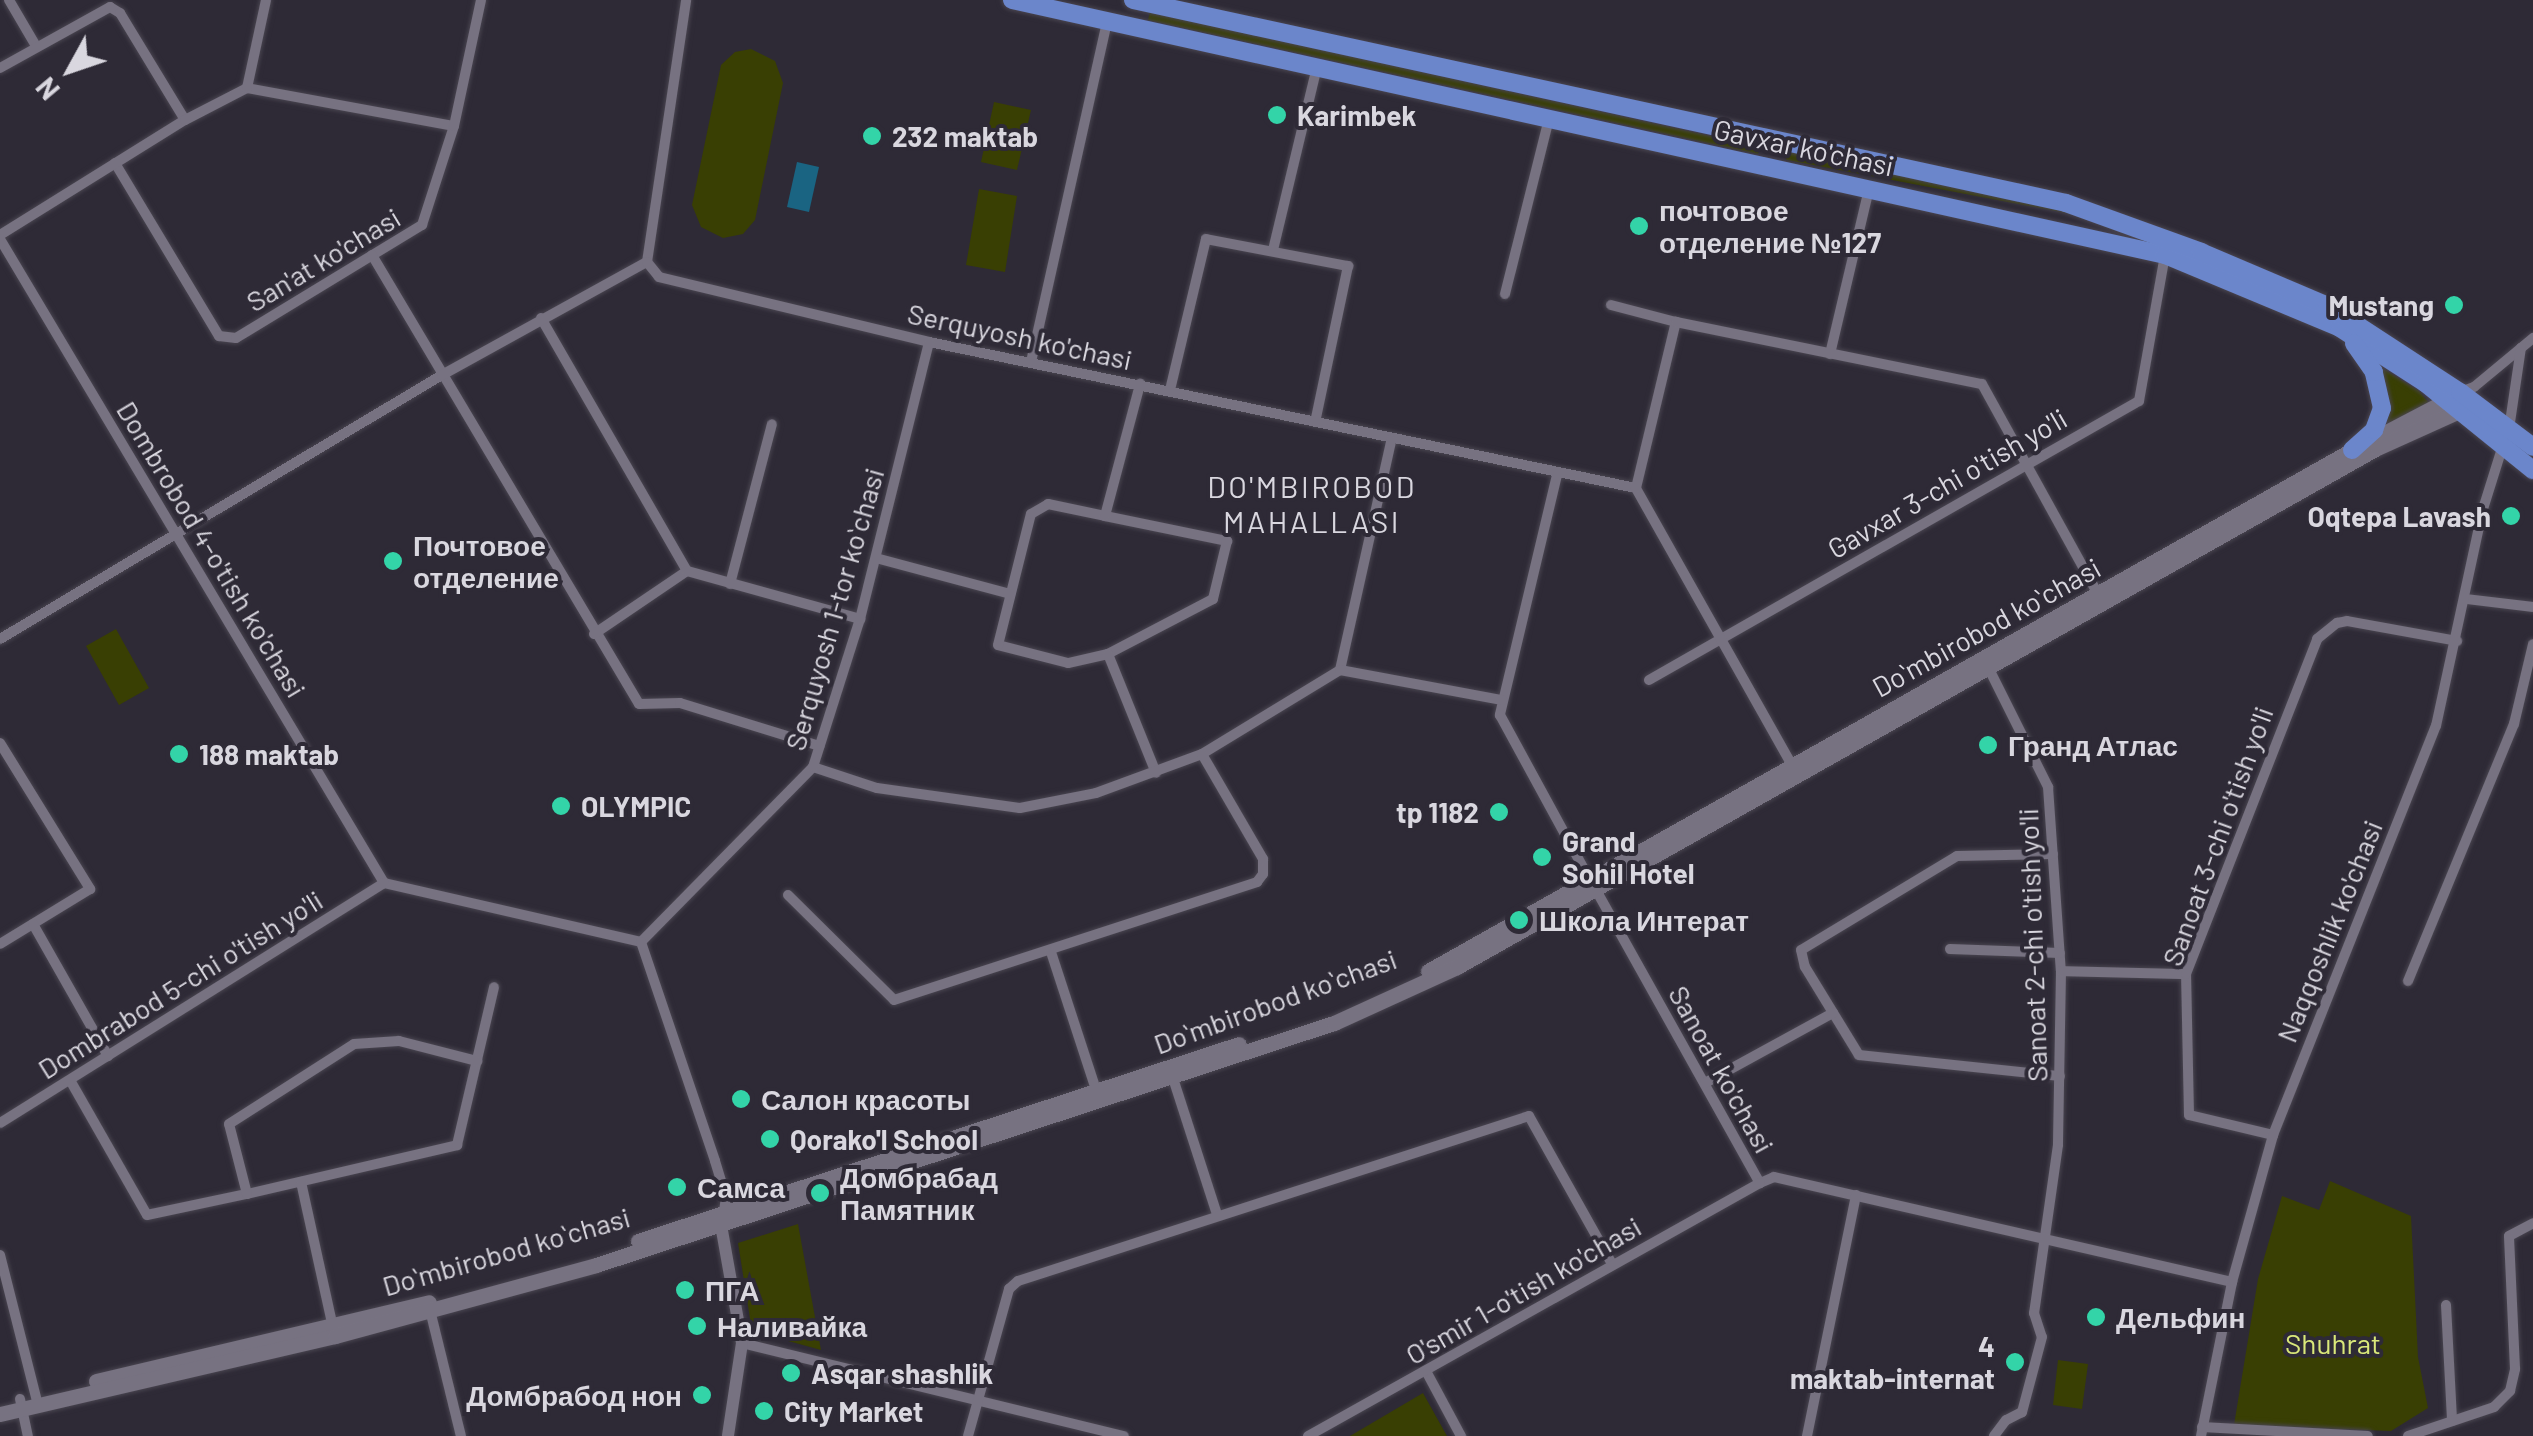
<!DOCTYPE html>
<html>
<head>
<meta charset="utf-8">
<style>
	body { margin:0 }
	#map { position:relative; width:2533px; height:1436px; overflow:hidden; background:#2e2a36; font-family:Barlow,sans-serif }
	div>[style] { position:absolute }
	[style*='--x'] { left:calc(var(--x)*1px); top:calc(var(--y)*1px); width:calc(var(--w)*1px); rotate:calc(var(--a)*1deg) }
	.green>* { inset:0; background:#393f03 }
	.water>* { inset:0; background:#1a6482 }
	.roads { filter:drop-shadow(0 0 2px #494550) drop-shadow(0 0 2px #494550) }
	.minor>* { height:10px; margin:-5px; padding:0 5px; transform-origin:5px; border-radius:5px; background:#777281 }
	.tertiary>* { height:12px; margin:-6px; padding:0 6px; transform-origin:6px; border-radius:6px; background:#777281 }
	.secondary>* { height:15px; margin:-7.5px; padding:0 7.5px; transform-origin:7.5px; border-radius:7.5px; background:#777281 }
	.primary>* { height:18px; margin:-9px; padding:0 9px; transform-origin:9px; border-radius:9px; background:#6b86cb }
	.dots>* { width:28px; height:28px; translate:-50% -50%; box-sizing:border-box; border:5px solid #2e2a36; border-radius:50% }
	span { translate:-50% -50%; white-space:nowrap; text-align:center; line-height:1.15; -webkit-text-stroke:8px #2e2a36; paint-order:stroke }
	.poi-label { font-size:28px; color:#d9d7df; font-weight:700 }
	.left { translate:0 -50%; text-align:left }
	.right { translate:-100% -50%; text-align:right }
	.street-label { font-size:28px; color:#d9d7df }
	.park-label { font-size:28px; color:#dae87a }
	.neighbourhood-label { font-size:30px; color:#d9d7df; letter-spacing:2.5px }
	.north { position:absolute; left:20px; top:20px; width:100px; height:100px; -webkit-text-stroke:8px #2e2a36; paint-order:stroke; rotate:230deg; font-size:28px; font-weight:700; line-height:40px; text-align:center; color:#d9d7df }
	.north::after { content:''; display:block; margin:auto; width:35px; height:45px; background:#d9d7df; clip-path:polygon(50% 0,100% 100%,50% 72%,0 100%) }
</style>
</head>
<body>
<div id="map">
	<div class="green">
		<i style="clip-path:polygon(1150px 12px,1760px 147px,1758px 154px,1148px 20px)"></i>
		<i style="clip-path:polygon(751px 49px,775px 61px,783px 83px,755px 220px,743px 234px,723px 238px,701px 227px,692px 205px,721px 65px,735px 52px)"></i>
		<i style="clip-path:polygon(994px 102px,1031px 110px,1017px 170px,981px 162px)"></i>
		<i style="clip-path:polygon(1789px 152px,1947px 185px,2108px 221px,1787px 160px,1783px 155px)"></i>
		<i style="clip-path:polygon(979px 189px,1017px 196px,1005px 272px,966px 265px)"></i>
		<i style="clip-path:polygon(2377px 365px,2419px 391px,2430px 404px,2385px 425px,2388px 412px)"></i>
		<i style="clip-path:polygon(116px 629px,149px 688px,119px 705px,86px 646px)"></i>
		<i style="clip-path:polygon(2330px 1181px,2411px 1216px,2418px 1357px,2428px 1408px,2391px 1431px,2234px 1425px,2258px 1279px,2282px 1196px,2319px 1210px)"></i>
		<i style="clip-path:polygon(798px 1224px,821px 1350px,752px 1331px,738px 1243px)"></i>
		<i style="clip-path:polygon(2058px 1360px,2088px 1364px,2082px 1409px,2053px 1405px)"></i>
		<i style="clip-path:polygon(1423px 1393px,1447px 1436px,1350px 1436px)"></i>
	</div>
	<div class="water">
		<i style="clip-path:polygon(797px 162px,819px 167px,809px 212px,787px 207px)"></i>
	</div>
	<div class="roads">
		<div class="minor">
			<i style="--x:9;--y:0;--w:53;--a:59.6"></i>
			<i style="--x:0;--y:68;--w:126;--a:-29"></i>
			<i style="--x:110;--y:7;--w:12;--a:31"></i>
			<i style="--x:120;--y:13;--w:125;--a:58.7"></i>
			<i style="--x:247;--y:88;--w:210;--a:10.4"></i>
			<i style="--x:115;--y:163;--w:202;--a:59"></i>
			<i style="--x:219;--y:336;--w:17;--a:7"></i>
			<i style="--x:236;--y:338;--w:218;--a:-31.3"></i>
			<i style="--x:422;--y:225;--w:104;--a:-72.1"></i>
			<i style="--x:454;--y:126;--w:129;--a:-77.9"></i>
			<i style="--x:0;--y:235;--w:218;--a:-31.9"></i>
			<i style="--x:185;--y:120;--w:70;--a:-27.3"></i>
			<i style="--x:247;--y:88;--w:90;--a:-77.8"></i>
			<i style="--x:0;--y:239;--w:750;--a:59.19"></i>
			<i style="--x:1273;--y:250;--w:188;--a:-76.5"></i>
			<i style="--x:372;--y:255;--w:522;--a:59.26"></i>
			<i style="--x:639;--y:704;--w:41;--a:-1.4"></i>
			<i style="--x:680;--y:703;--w:146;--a:17.1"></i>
			<i style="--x:647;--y:262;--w:265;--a:-81.5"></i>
			<i style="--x:1505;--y:294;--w:180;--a:-75.9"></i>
			<i style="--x:1611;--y:305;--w:67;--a:14.7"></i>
			<i style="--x:541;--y:318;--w:292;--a:60"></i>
			<i style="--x:1830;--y:354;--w:170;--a:-76.7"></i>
			<i style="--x:1031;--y:362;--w:348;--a:-77.4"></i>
			<i style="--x:1170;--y:390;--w:155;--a:-76.6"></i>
			<i style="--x:1206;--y:239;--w:145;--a:10.8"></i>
			<i style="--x:1348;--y:266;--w:159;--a:101.9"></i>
			<i style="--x:2460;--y:392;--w:15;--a:-20"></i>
			<i style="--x:2474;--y:387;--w:77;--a:-39.7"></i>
			<i style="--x:2509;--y:429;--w:82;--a:-81.6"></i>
			<i style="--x:1557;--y:475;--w:247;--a:103.4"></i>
			<i style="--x:1500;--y:715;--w:188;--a:61.4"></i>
			<i style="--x:1105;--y:516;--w:125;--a:11.6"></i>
			<i style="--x:1227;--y:541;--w:60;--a:103.6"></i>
			<i style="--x:1213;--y:599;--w:119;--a:152.4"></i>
			<i style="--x:1108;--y:654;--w:41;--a:167.3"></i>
			<i style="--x:1068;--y:663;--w:72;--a:-165.6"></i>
			<i style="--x:998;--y:645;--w:135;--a:-75.9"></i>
			<i style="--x:1031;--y:514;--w:20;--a:-30"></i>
			<i style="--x:1048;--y:504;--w:58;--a:11.9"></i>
			<i style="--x:1105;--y:516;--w:137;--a:-75.1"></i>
			<i style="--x:876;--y:558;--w:139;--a:15"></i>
			<i style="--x:730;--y:584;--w:165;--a:-75.3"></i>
			<i style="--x:2466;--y:599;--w:67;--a:6.8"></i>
			<i style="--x:594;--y:634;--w:112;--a:-34.1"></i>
			<i style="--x:687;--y:571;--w:180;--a:15.5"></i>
			<i style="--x:0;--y:639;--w:515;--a:-30.85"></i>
			<i style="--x:442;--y:375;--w:234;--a:-28.9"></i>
			<i style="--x:647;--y:262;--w:19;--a:51"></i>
			<i style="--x:659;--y:277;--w:278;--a:13.5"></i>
			<i style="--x:929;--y:342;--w:722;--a:11.67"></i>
			<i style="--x:1108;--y:654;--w:128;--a:68"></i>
			<i style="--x:1986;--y:663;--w:139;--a:63.4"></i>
			<i style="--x:2048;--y:787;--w:184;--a:86"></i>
			<i style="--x:2061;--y:971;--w:174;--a:91"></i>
			<i style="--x:2058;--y:1145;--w:170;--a:98.1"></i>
			<i style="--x:2034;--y:1313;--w:25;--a:72"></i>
			<i style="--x:2042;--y:1337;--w:78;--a:104.9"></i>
			<i style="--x:2022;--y:1412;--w:18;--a:153"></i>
			<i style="--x:2006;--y:1420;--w:20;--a:127"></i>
			<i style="--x:1340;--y:670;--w:235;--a:-77.4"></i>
			<i style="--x:1649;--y:680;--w:564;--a:-29.66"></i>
			<i style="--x:2139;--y:401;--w:148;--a:-79.9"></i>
			<i style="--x:0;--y:743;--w:172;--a:58.3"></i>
			<i style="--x:90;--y:889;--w:105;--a:148.6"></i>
			<i style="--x:813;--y:767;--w:67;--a:18.2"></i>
			<i style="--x:877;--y:788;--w:144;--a:8"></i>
			<i style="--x:1020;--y:808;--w:77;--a:-11.2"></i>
			<i style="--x:1096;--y:793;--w:113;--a:-20.2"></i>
			<i style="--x:1202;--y:754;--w:162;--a:-31.3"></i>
			<i style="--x:1340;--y:670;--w:165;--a:10.5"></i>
			<i style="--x:1793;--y:767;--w:320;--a:-119.4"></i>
			<i style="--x:1636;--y:488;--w:171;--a:-76.5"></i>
			<i style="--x:1676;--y:322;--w:312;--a:11.5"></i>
			<i style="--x:1982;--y:384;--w:244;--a:61.1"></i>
			<i style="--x:2053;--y:854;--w:96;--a:178.8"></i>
			<i style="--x:1957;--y:856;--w:182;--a:148.9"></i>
			<i style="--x:1801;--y:950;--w:17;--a:77"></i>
			<i style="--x:1805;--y:967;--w:103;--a:58.5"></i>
			<i style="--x:1859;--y:1055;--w:202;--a:6"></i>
			<i style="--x:384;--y:883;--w:264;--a:12.9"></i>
			<i style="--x:1596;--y:890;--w:336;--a:60.8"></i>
			<i style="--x:1760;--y:1183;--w:15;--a:-23"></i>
			<i style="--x:1774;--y:1177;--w:470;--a:12.9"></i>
			<i style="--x:788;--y:895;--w:149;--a:44.7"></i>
			<i style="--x:894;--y:1000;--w:382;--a:-18"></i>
			<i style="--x:1257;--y:882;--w:10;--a:-53"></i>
			<i style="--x:1263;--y:874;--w:15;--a:-90"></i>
			<i style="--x:1263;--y:859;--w:121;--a:-120.2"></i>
			<i style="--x:33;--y:924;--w:152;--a:60.4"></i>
			<i style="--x:641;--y:942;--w:245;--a:-45.5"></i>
			<i style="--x:813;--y:767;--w:155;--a:-72.4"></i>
			<i style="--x:860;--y:619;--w:285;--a:-76"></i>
			<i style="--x:641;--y:942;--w:231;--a:71.3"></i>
			<i style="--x:715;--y:1161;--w:38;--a:73"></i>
			<i style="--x:726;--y:1197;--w:15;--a:98"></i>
			<i style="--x:1950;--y:949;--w:110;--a:2.1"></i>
			<i style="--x:1051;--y:952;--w:148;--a:71.9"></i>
			<i style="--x:2061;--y:971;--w:125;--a:1.4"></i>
			<i style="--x:2408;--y:981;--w:278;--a:-67.6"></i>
			<i style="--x:2514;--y:724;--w:82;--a:-76.6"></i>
			<i style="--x:1171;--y:1072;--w:149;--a:72.1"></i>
			<i style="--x:70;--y:1080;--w:155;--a:60.3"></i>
			<i style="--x:147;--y:1215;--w:102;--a:-11.9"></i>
			<i style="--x:247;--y:1194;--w:216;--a:-13.1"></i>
			<i style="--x:457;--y:1145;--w:162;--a:-76.8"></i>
			<i style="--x:1705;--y:1083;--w:146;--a:-28.7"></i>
			<i style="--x:0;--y:1123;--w:453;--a:-32"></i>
			<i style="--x:2273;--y:1135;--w:86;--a:-166.6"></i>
			<i style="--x:2189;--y:1115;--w:141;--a:-91.2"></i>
			<i style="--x:2186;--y:974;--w:360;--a:-68.6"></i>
			<i style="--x:2317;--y:639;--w:26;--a:-39"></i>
			<i style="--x:2337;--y:623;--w:10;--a:-11"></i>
			<i style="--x:2347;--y:621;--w:112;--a:10.3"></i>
			<i style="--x:301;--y:1182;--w:149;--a:77.6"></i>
			<i style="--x:247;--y:1194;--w:72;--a:-104.4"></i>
			<i style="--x:229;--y:1124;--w:148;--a:-32.6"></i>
			<i style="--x:354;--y:1044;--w:45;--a:-3.8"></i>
			<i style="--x:399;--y:1041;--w:81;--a:14.4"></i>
			<i style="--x:0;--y:1255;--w:155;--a:75.8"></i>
			<i style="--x:2446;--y:1305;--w:116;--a:87"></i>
			<i style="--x:429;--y:1306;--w:134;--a:76.2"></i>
			<i style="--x:742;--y:1343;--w:393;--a:13.7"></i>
			<i style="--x:1426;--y:1371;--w:74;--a:61.7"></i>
			<i style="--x:20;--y:1399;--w:38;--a:78"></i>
			<i style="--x:2202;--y:1427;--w:166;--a:3.1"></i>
			<i style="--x:968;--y:1436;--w:153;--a:-74.4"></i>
			<i style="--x:1009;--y:1289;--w:12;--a:-42"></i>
			<i style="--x:1018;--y:1281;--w:537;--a:-17.9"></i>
			<i style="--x:1529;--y:1116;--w:170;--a:60.7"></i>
			<i style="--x:1308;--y:1436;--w:518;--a:-29.24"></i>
			<i style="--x:1807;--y:1436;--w:246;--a:-78.5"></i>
			<i style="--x:2201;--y:1436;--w:157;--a:-78.6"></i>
			<i style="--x:2232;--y:1282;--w:153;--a:-74.4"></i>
			<i style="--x:2273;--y:1135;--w:440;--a:-68.3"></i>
			<i style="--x:2436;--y:726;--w:222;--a:-77.8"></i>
			<i style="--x:2483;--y:509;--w:67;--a:-72.6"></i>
			<i style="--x:2408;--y:1436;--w:91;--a:-18.6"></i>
			<i style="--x:2494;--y:1407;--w:23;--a:-45"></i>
			<i style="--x:2510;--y:1391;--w:23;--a:-77"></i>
			<i style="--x:2515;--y:1369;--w:133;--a:-92.6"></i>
			<i style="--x:2509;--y:1236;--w:27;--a:-28"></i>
		</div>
		<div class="tertiary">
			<i style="--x:721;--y:1225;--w:120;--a:79.9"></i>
			<i style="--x:742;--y:1343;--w:94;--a:98.6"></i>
		</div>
		<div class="secondary">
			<i style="--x:1428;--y:971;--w:1061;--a:-29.42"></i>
			<i style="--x:2352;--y:450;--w:116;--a:-27.7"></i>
			<i style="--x:638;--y:1241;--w:632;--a:-18.15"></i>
			<i style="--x:96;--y:1381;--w:342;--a:-13.3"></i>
			<i style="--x:0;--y:1414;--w:344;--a:-13.1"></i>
			<i style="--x:335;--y:1336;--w:270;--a:-15.2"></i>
			<i style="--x:596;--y:1265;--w:777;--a:-18.16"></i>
			<i style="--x:1334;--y:1023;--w:135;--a:-24.5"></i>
			<i style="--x:1457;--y:967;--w:1056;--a:-29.43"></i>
			<i style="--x:2377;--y:448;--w:98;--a:-24.2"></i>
		</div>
		<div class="primary">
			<i style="--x:1012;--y:0;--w:1181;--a:12.47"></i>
			<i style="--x:2165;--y:255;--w:190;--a:22.6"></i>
			<i style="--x:2340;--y:328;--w:101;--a:32.9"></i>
			<i style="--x:2425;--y:383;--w:139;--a:38.9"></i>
			<i style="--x:1133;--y:0;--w:955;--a:12.27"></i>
			<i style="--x:2066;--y:203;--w:144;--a:19.9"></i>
			<i style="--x:2201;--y:252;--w:138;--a:23"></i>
			<i style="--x:2328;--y:306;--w:158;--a:33.1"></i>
			<i style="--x:2460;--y:392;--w:91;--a:37"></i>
			<i style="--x:2352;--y:450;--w:30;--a:-42"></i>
			<i style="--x:2374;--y:430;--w:23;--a:-70"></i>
			<i style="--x:2382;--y:408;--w:37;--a:-103"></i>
			<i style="--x:2374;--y:372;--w:35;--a:-125"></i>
		</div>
	</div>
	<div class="dots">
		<i style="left:1277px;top:115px;background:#33d4a8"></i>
		<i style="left:872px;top:136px;background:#33d4a8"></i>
		<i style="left:1639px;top:226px;background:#33d4a8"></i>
		<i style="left:2454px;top:305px;background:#33d4a8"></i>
		<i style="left:2511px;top:516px;background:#33d4a8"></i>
		<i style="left:393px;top:561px;background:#33d4a8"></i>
		<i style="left:1988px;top:745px;background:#33d4a8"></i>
		<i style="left:179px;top:754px;background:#33d4a8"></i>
		<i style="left:561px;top:806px;background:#33d4a8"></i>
		<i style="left:1499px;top:812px;background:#33d4a8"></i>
		<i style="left:1542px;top:857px;background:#33d4a8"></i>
		<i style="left:1519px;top:920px;background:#33d4a8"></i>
		<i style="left:741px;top:1099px;background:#33d4a8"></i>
		<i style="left:770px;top:1139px;background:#33d4a8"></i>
		<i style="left:677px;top:1187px;background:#33d4a8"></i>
		<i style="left:820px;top:1193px;background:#33d4a8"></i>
		<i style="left:685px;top:1290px;background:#33d4a8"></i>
		<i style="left:2096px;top:1317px;background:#33d4a8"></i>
		<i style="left:697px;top:1326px;background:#33d4a8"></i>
		<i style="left:2015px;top:1362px;background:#33d4a8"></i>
		<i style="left:791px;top:1373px;background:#33d4a8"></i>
		<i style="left:702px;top:1395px;background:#33d4a8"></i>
		<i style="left:764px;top:1411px;background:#33d4a8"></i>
	</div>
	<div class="poi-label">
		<span class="left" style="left:1297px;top:115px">Karimbek</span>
		<span class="left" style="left:892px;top:136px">232 maktab</span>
		<span class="left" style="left:1659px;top:226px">почтовое<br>отделение №127</span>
		<span class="right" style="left:2434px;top:305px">Mustang</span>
		<span class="right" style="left:2491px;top:516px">Oqtepa Lavash</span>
		<span class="left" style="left:413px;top:561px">Почтовое<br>отделение</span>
		<span class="left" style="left:2008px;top:745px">Гранд Атлас</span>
		<span class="left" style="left:199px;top:754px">188 maktab</span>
		<span class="left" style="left:581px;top:806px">OLYMPIC</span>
		<span class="right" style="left:1479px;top:812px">tp 1182</span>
		<span class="left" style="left:1562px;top:857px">Grand<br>Sohil Hotel</span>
		<span class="left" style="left:1539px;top:920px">Школа Интерат</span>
		<span class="left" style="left:761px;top:1099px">Салон красоты</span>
		<span class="left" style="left:790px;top:1139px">Qorako'l School</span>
		<span class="left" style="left:840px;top:1193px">Домбрабад<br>Памятник</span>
		<span class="left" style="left:697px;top:1187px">Самса</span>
		<span class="left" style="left:705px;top:1290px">ПГА</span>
		<span class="left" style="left:2116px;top:1317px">Дельфин</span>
		<span class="left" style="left:717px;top:1326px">Наливайка</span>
		<span class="right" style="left:1995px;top:1362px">4<br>maktab-internat</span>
		<span class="left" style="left:811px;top:1373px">Asqar shashlik</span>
		<span class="right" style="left:682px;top:1395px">Домбрабод нон</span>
		<span class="left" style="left:784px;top:1411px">City Market</span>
	</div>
	<div class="street-label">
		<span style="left:1804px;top:147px;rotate:12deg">Gavxar ko'chasi</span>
		<span style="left:323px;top:259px;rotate:-31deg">San'at ko'chasi</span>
		<span style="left:1020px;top:336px;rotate:12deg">Serquyosh ko'chasi</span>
		<span style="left:1947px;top:483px;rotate:-30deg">Gavxar 3-chi o'tish yo'li</span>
		<span style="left:212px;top:549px;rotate:59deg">Dombrobod 4-o'tish ko'chasi</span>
		<span style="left:834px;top:609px;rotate:-74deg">Serquyosh 1-tor koʻchasi</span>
		<span style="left:1986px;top:627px;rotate:-29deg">Doʻmbirobod koʻchasi</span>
		<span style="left:2217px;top:836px;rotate:-70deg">Sanoat 3-chi o'tish yo'li</span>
		<span style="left:2329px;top:931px;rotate:-68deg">Naqqoshlik ko'chasi</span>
		<span style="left:2032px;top:945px;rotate:-92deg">Sanoat 2-chi o'tish yo'li</span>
		<span style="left:180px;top:984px;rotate:-32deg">Dombrabod 5-chi o'tish yo'li</span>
		<span style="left:1275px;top:1001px;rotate:-20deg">Doʻmbirobod koʻchasi</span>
		<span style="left:1722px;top:1069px;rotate:61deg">Sanoat ko'chasi</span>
		<span style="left:506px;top:1251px;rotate:-16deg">Doʻmbirobod koʻchasi</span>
		<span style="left:1523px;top:1290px;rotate:-30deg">O'smir 1-o'tish ko'chasi</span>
	</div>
	<div class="park-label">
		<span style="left:2333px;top:1343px">Shuhrat</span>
	</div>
	<div class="neighbourhood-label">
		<span style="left:1312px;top:503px">DO'MBIROBOD<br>MAHALLASI</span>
	</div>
	<div class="north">N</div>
</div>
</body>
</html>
